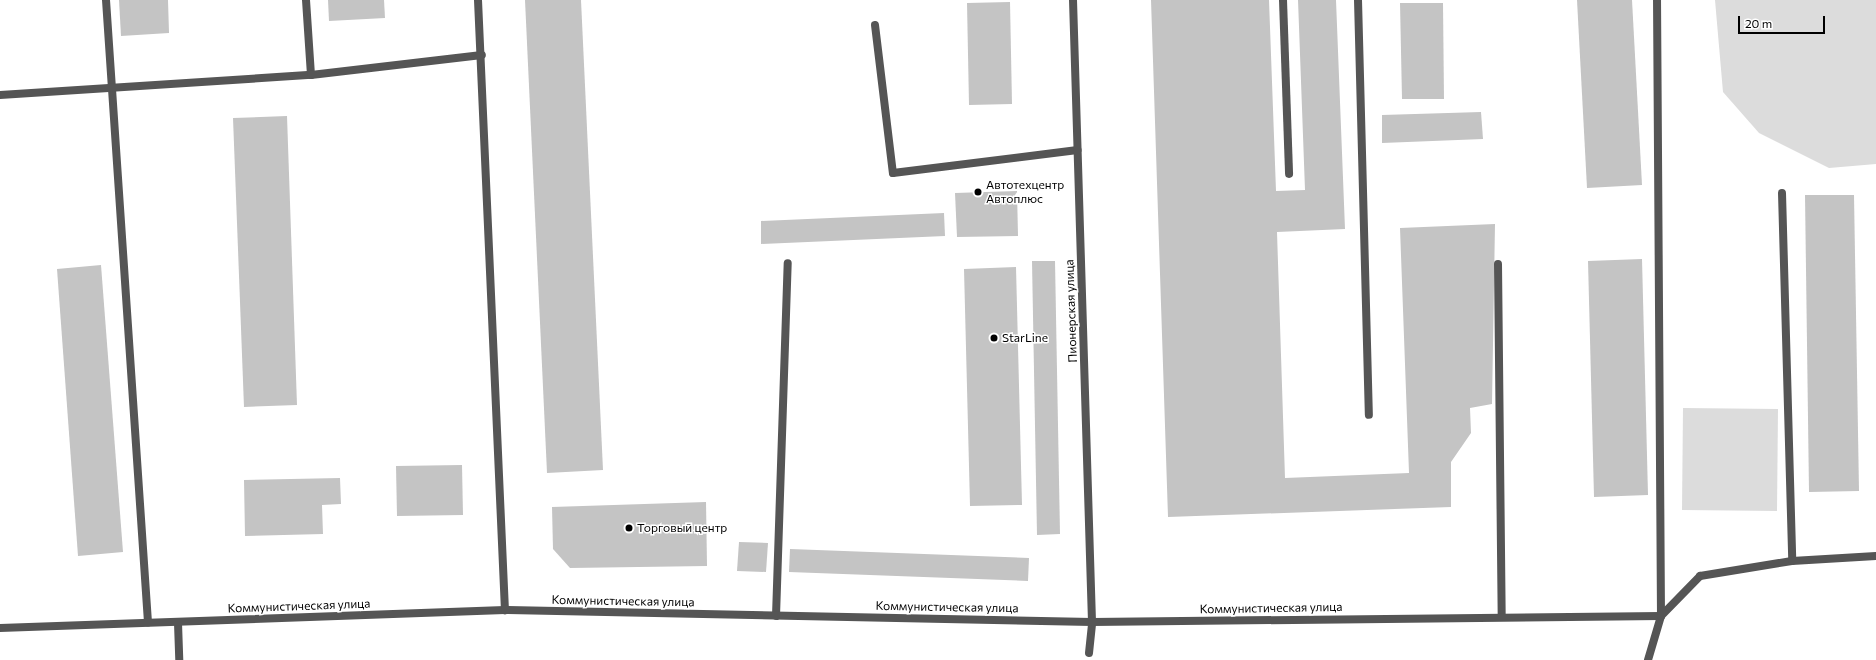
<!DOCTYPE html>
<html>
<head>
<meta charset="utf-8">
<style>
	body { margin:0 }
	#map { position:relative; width:1876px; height:660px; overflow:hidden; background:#fff; font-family:Commissioner,sans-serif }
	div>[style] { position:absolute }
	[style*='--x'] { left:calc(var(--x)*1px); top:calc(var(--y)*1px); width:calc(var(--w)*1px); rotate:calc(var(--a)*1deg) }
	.green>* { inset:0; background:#dcdcdc }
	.building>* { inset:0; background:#c4c4c4 }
	.service>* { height:8px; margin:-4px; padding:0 4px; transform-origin:4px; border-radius:4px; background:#555 }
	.minor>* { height:8px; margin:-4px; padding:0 4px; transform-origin:4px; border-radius:4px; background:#555 }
	.dots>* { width:11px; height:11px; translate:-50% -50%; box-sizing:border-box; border:2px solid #fff; border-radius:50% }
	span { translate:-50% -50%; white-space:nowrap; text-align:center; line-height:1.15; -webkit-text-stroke:3px #fff; paint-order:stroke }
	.poi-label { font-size:12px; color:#000 }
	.left { translate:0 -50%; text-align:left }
	.street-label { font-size:12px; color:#000 }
	.scale { position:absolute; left:1738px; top:16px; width:87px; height:18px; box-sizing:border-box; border:2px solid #000; border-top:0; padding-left:5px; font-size:12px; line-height:14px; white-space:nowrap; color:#000; -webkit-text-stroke:3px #fff; paint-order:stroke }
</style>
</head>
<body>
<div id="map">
	<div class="green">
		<i style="clip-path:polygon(1715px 0,1876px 0,1876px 164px,1829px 168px,1759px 133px,1723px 92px)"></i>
		<i style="clip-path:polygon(1683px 408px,1778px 409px,1777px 511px,1682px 510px)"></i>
	</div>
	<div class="building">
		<i style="clip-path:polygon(119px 0,168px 0,169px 33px,121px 36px)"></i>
		<i style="clip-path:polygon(328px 0,384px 0,385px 18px,329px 21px)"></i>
		<i style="clip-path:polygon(525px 0,581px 0,603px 470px,547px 473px)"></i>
		<i style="clip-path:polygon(1151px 0,1269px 0,1276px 191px,1305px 190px,1298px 0,1336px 0,1345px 229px,1277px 232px,1285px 478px,1409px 473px,1400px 228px,1495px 224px,1492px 404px,1470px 408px,1471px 433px,1451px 462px,1451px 507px,1168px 517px)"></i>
		<i style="clip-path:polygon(1577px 0,1632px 0,1642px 185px,1587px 188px)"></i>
		<i style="clip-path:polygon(1010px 2px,1012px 104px,969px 105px,967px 3px)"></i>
		<i style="clip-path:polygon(1400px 3px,1443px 3px,1444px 99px,1402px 99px)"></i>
		<i style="clip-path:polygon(1481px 112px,1483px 139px,1382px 143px,1382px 115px)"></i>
		<i style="clip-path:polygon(287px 116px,297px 405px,244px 407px,233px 118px)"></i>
		<i style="clip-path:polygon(1017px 191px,1018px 236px,957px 237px,955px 193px)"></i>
		<i style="clip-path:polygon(1805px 195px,1854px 195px,1859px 491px,1809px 492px)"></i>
		<i style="clip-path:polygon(944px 213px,945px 236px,761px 244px,761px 221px)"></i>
		<i style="clip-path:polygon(1642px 259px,1648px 495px,1594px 497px,1588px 261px)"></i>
		<i style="clip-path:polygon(1032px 261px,1055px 261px,1060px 534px,1037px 535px)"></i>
		<i style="clip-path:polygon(101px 265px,123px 552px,78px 556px,57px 269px)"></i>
		<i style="clip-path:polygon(1016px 267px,1022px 505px,970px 506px,964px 269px)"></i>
		<i style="clip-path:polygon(462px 465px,463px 515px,397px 516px,396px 466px)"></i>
		<i style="clip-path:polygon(340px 478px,341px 504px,322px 505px,323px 534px,245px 536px,244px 480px)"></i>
		<i style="clip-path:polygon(706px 502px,707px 566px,570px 568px,553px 549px,552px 507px)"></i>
		<i style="clip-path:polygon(739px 542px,768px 543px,766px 572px,737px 571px)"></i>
		<i style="clip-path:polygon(790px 549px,1029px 558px,1028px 581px,789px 572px)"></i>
	</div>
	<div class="service">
		<i style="--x:106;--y:0;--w:624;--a:86.14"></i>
		<i style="--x:306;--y:0;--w:75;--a:86.2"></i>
		<i style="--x:478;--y:0;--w:611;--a:87.47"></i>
		<i style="--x:1283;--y:0;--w:174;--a:88"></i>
		<i style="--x:1358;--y:0;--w:415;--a:88.5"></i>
		<i style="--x:875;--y:25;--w:149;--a:83.1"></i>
		<i style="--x:893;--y:173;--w:186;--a:-7.1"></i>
		<i style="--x:0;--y:95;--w:312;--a:-3.7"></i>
		<i style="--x:311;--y:75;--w:172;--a:-6.7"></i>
		<i style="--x:1782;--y:193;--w:368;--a:88.4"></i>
		<i style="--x:1498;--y:264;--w:353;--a:89.4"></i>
		<i style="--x:776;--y:616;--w:353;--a:-88.1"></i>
		<i style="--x:178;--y:623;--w:37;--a:88"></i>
		<i style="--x:1089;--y:653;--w:31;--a:-84"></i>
		<i style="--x:1648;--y:660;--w:46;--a:-73.5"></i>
		<i style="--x:1661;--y:616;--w:616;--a:-90.37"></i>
	</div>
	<div class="minor">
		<i style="--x:1073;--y:0;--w:622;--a:88.25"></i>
		<i style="--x:0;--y:628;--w:505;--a:-2.04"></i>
		<i style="--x:505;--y:610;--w:587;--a:1.17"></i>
		<i style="--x:1092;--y:622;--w:569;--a:-0.6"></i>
		<i style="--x:1661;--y:616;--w:56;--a:-45.7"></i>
		<i style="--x:1700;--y:576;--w:93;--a:-9.3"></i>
		<i style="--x:1792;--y:561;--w:84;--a:-3.4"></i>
	</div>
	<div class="dots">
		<i style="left:978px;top:192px;background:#000"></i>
		<i style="left:994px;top:338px;background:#000"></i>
		<i style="left:629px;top:528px;background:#000"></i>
	</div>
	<div class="poi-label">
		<span class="left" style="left:986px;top:192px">Автотехцентр<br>Автоплюс</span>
		<span class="left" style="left:1002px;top:338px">StarLine</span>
		<span class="left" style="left:637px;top:528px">Торговый центр</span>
	</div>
	<div class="street-label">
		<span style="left:1071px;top:311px;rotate:-92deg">Пионерская улица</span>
		<span style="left:623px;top:601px;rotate:1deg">Коммунистическая улица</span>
		<span style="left:299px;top:606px;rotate:-2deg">Коммунистическая улица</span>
		<span style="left:947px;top:607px;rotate:1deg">Коммунистическая улица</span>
		<span style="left:1271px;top:608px;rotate:-1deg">Коммунистическая улица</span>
	</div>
	<div class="scale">20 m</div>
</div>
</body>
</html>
